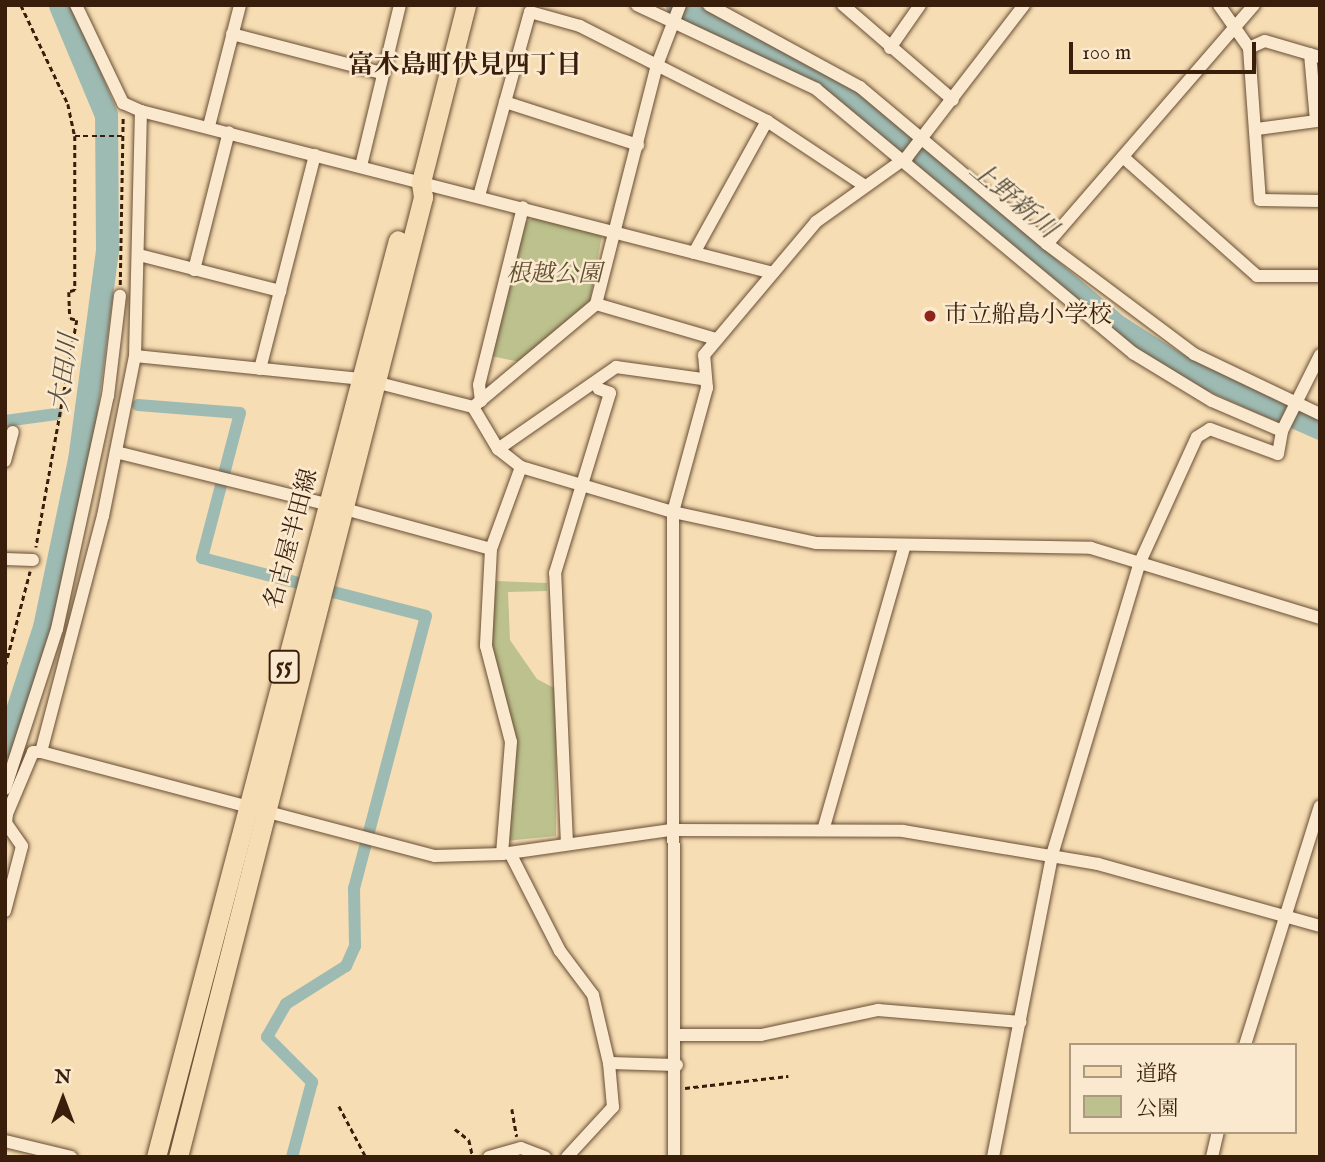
<!DOCTYPE html>
<html>
<head>
<meta charset="utf-8">
<style>
	body { margin:0 }
	#map { position:relative; width:1325px; height:1162px; overflow:hidden; background:#f7ddb3; font-family:"IM FELL English","Noto Serif JP",serif }
	div>[style] { position:absolute }
	[style*='--x'] { left:calc(var(--x)*1px); top:calc(var(--y)*1px); width:calc(var(--w)*1px); rotate:calc(var(--a)*1deg) }
	.green>* { inset:0; background:#bcc18d }
	.canal>* { height:12px; margin:-6px; padding:0 6px; transform-origin:6px; border-radius:6px; background:#9ebbb3 }
	.river>* { height:23px; margin:-11.5px; padding:0 11.5px; transform-origin:11.5px; border-radius:11.5px; background:#9ebbb3 }
	.path>* { height:2.5px; margin-top:-1.25px; transform-origin:0; background:repeating-linear-gradient(90deg,#391f0b 0 5px,transparent 0 8.5px) }
	.roads { filter:drop-shadow(0 0 2px #684e35) drop-shadow(0 0 2px #684e35) }
	.street>* { height:12px; margin:-6px; padding:0 6px; transform-origin:6px; border-radius:6px; background:#fae9ce }
	.primary>* { height:19px; margin:-9.5px; padding:0 9.5px; transform-origin:9.5px; border-radius:9.5px; background:#f7ddb3 }
	.dots>* { width:19px; height:19px; translate:-50% -50%; box-sizing:border-box; border:4px solid #fae9ce; border-radius:50% }
	span { translate:-50% -50%; white-space:nowrap; text-align:center; line-height:1.15; -webkit-text-stroke:5px #fae9ce; paint-order:stroke }
	.shield-label span { padding:2px 5px; background:#fae9ce; border:2px solid; border-radius:5px; -webkit-text-stroke-width:0 }
	.shield-label { font-size:23px; color:#391f0b; font-weight:700 }
	.park-label { font-size:24px; color:#605032; font-style:italic }
	.poi-label { font-size:24px; color:#391f0b }
	.left { translate:0 -50%; text-align:left }
	.street-label { font-size:24px; color:#391f0b }
	.neighbourhood-label { font-size:26px; color:#391f0b; font-weight:700 }
	.water-label { font-size:26px; color:#574e3d; font-style:italic }
	.frame { position:absolute; inset:0; border:7px solid #391f0b; pointer-events:none }
	.legend { position:absolute; left:1069px; top:1043px; width:228px; height:91px; box-sizing:border-box; background:#fae9ce; border:2px solid #ad9880; margin:0; padding:9px 12px; list-style:none; font-size:21px; color:#391f0b }
	.legend li { display:flex; align-items:center; gap:14px; height:35px }
	.legend b { width:35px; border:2px solid #ad9880 }
	.north { position:absolute; left:28px; top:1064px; width:70px; height:70px; -webkit-text-stroke:5px #fae9ce; paint-order:stroke; rotate:0deg; font-size:19px; font-weight:700; line-height:28px; text-align:center; color:#391f0b }
	.north::after { content:''; display:block; margin:auto; width:24px; height:32px; background:#391f0b; clip-path:polygon(50% 0,100% 100%,50% 72%,0 100%) }
	.scale { position:absolute; left:1069px; top:42px; width:187px; height:32px; box-sizing:border-box; border:4px solid #391f0b; border-top:0; padding-left:9px; font-size:21px; line-height:24px; white-space:nowrap; color:#391f0b; -webkit-text-stroke:5px #fae9ce; paint-order:stroke }
</style>
</head>
<body>
<div id="map">
	<div class="green">
		<i style="clip-path:polygon(533px 218px,602px 235px,590px 302px,520px 362px,491px 356px,523px 224px)"></i>
		<i style="clip-path:polygon(494px 581px,547px 583px,547px 591px,508px 592px,510px 640px,537px 679px,556px 689px,556px 836px,505px 841px,514px 742px,491px 643px)"></i>
	</div>
	<div class="canal">
		<i style="--x:138;--y:405;--w:102;--a:4.5"></i>
		<i style="--x:240;--y:413;--w:150;--a:104.7"></i>
		<i style="--x:202;--y:558;--w:231;--a:14.5"></i>
		<i style="--x:426;--y:616;--w:281;--a:104.8"></i>
		<i style="--x:354;--y:888;--w:58;--a:89"></i>
		<i style="--x:355;--y:946;--w:22;--a:114"></i>
		<i style="--x:346;--y:966;--w:71;--a:147.7"></i>
		<i style="--x:286;--y:1004;--w:38;--a:120"></i>
		<i style="--x:267;--y:1037;--w:64;--a:45"></i>
		<i style="--x:312;--y:1082;--w:78;--a:104.9"></i>
		<i style="--x:5;--y:421;--w:52;--a:-7.7"></i>
	</div>
	<div class="river">
		<i style="--x:677;--y:5;--w:149;--a:25"></i>
		<i style="--x:812;--y:68;--w:402;--a:40.2"></i>
		<i style="--x:1119;--y:327;--w:72;--a:32.6"></i>
		<i style="--x:1180;--y:366;--w:153;--a:23.9"></i>
		<i style="--x:5;--y:747;--w:126;--a:-72"></i>
		<i style="--x:44;--y:627;--w:171;--a:-78.2"></i>
		<i style="--x:79;--y:460;--w:212;--a:-82.4"></i>
		<i style="--x:107;--y:250;--w:135;--a:-90.4"></i>
		<i style="--x:106;--y:115;--w:119;--a:-112.7"></i>
	</div>
	<div class="path">
		<i style="--x:21;--y:5;--w:110;--a:64.6"></i>
		<i style="--x:68;--y:104;--w:33;--a:78"></i>
		<i style="--x:75;--y:136;--w:154;--a:90"></i>
		<i style="--x:75;--y:290;--w:6;--a:162"></i>
		<i style="--x:69;--y:292;--w:26;--a:88"></i>
		<i style="--x:70;--y:318;--w:7;--a:16"></i>
		<i style="--x:77;--y:320;--w:231;--a:100.2"></i>
		<i style="--x:75;--y:136;--w:49;--a:0"></i>
		<i style="--x:120;--y:285;--w:168;--a:-89"></i>
		<i style="--x:5;--y:666;--w:98;--a:-75.3"></i>
		<i style="--x:685;--y:1088;--w:104;--a:-6.6"></i>
		<i style="--x:339;--y:1106;--w:58;--a:62.1"></i>
		<i style="--x:512;--y:1109;--w:28;--a:80"></i>
		<i style="--x:455;--y:1129;--w:18;--a:38"></i>
		<i style="--x:469;--y:1140;--w:17;--a:77"></i>
	</div>
	<div class="roads">
		<div class="street">
			<i style="--x:76;--y:5;--w:109;--a:64.4"></i>
			<i style="--x:123;--y:103;--w:20;--a:24"></i>
			<i style="--x:141;--y:111;--w:652;--a:14.38"></i>
			<i style="--x:637;--y:5;--w:198;--a:25.1"></i>
			<i style="--x:816;--y:89;--w:413;--a:39.8"></i>
			<i style="--x:1133;--y:353;--w:92;--a:31.3"></i>
			<i style="--x:1212;--y:401;--w:76;--a:23.2"></i>
			<i style="--x:709;--y:5;--w:172;--a:28.5"></i>
			<i style="--x:860;--y:87;--w:244;--a:40"></i>
			<i style="--x:1047;--y:244;--w:184;--a:36.8"></i>
			<i style="--x:1194;--y:354;--w:140;--a:25.5"></i>
			<i style="--x:843;--y:5;--w:145;--a:40.8"></i>
			<i style="--x:1219;--y:5;--w:52;--a:55.1"></i>
			<i style="--x:1249;--y:48;--w:152;--a:85.9"></i>
			<i style="--x:1260;--y:200;--w:60;--a:1"></i>
			<i style="--x:232;--y:34;--w:155;--a:14.6"></i>
			<i style="--x:890;--y:48;--w:52;--a:-55.1"></i>
			<i style="--x:1249;--y:48;--w:17;--a:-24"></i>
			<i style="--x:1265;--y:41;--w:57;--a:16.2"></i>
			<i style="--x:505;--y:102;--w:140;--a:17.9"></i>
			<i style="--x:209;--y:126;--w:125;--a:-75.6"></i>
			<i style="--x:1257;--y:129;--w:60;--a:-7.7"></i>
			<i style="--x:1316;--y:121;--w:67;--a:-95.1"></i>
			<i style="--x:1123;--y:157;--w:179;--a:41.6"></i>
			<i style="--x:1257;--y:276;--w:63;--a:0"></i>
			<i style="--x:361;--y:166;--w:166;--a:-76.4"></i>
			<i style="--x:479;--y:196;--w:191;--a:-74.5"></i>
			<i style="--x:530;--y:12;--w:52;--a:15.6"></i>
			<i style="--x:580;--y:26;--w:210;--a:26.9"></i>
			<i style="--x:767;--y:121;--w:114;--a:33.6"></i>
			<i style="--x:1047;--y:244;--w:316;--a:-49.1"></i>
			<i style="--x:694;--y:253;--w:151;--a:-61.1"></i>
			<i style="--x:139;--y:255;--w:146;--a:14.3"></i>
			<i style="--x:194;--y:270;--w:142;--a:-75.8"></i>
			<i style="--x:596;--y:304;--w:247;--a:-75.7"></i>
			<i style="--x:657;--y:65;--w:64;--a:-69"></i>
			<i style="--x:135;--y:356;--w:229;--a:5.8"></i>
			<i style="--x:363;--y:379;--w:114;--a:14.3"></i>
			<i style="--x:473;--y:407;--w:49;--a:59.2"></i>
			<i style="--x:498;--y:449;--w:29;--a:38"></i>
			<i style="--x:521;--y:467;--w:87;--a:110.1"></i>
			<i style="--x:491;--y:549;--w:97;--a:93"></i>
			<i style="--x:486;--y:646;--w:99;--a:75.4"></i>
			<i style="--x:511;--y:742;--w:112;--a:94.6"></i>
			<i style="--x:260;--y:369;--w:221;--a:-75.6"></i>
			<i style="--x:481;--y:401;--w:16;--a:-97"></i>
			<i style="--x:479;--y:385;--w:183;--a:-76.1"></i>
			<i style="--x:473;--y:407;--w:160;--a:-39.9"></i>
			<i style="--x:596;--y:304;--w:125;--a:16.3"></i>
			<i style="--x:498;--y:449;--w:144;--a:-34.8"></i>
			<i style="--x:616;--y:367;--w:87;--a:7.9"></i>
			<i style="--x:116;--y:452;--w:216;--a:13.9"></i>
			<i style="--x:5;--y:461;--w:30;--a:-75"></i>
			<i style="--x:521;--y:467;--w:159;--a:16.5"></i>
			<i style="--x:673;--y:512;--w:146;--a:12.2"></i>
			<i style="--x:816;--y:543;--w:275;--a:1"></i>
			<i style="--x:1091;--y:548;--w:239;--a:17"></i>
			<i style="--x:345;--y:509;--w:151;--a:15.3"></i>
			<i style="--x:5;--y:559;--w:28;--a:2"></i>
			<i style="--x:41;--y:752;--w:244;--a:-75.3"></i>
			<i style="--x:103;--y:516;--w:163;--a:-78.7"></i>
			<i style="--x:135;--y:356;--w:245;--a:-88.6"></i>
			<i style="--x:5;--y:789;--w:168;--a:-72"></i>
			<i style="--x:57;--y:629;--w:239;--a:-77.7"></i>
			<i style="--x:108;--y:396;--w:101;--a:-83.2"></i>
			<i style="--x:824;--y:827;--w:293;--a:-74"></i>
			<i style="--x:567;--y:844;--w:271;--a:-92.5"></i>
			<i style="--x:555;--y:573;--w:188;--a:-73"></i>
			<i style="--x:610;--y:393;--w:12;--a:-160"></i>
			<i style="--x:510;--y:853;--w:110;--a:63"></i>
			<i style="--x:560;--y:951;--w:55;--a:53.1"></i>
			<i style="--x:593;--y:995;--w:70;--a:76.8"></i>
			<i style="--x:609;--y:1063;--w:44;--a:84.8"></i>
			<i style="--x:613;--y:1107;--w:68;--a:132.6"></i>
			<i style="--x:5;--y:911;--w:67;--a:-75.3"></i>
			<i style="--x:22;--y:846;--w:28;--a:-125"></i>
			<i style="--x:6;--y:823;--w:9;--a:-84"></i>
			<i style="--x:7;--y:814;--w:67;--a:-67.2"></i>
			<i style="--x:33;--y:752;--w:8;--a:0"></i>
			<i style="--x:41;--y:752;--w:407;--a:14.8"></i>
			<i style="--x:435;--y:856;--w:67;--a:-1.7"></i>
			<i style="--x:502;--y:854;--w:171;--a:-8.1"></i>
			<i style="--x:671;--y:830;--w:232;--a:0.2"></i>
			<i style="--x:903;--y:831;--w:198;--a:9.6"></i>
			<i style="--x:1098;--y:864;--w:230;--a:15.6"></i>
			<i style="--x:678;--y:1035;--w:83;--a:0"></i>
			<i style="--x:761;--y:1035;--w:120;--a:-12.1"></i>
			<i style="--x:878;--y:1010;--w:143;--a:4.8"></i>
			<i style="--x:1245;--y:1045;--w:250;--a:-72.6"></i>
			<i style="--x:609;--y:1063;--w:68;--a:1.7"></i>
			<i style="--x:5;--y:1141;--w:68;--a:13.6"></i>
			<i style="--x:489;--y:1157;--w:33;--a:-16"></i>
			<i style="--x:521;--y:1148;--w:26;--a:21"></i>
			<i style="--x:674;--y:1157;--w:645;--a:-90.09"></i>
			<i style="--x:673;--y:512;--w:129;--a:-74.7"></i>
			<i style="--x:707;--y:388;--w:33;--a:-95"></i>
			<i style="--x:704;--y:355;--w:174;--a:-49.9"></i>
			<i style="--x:816;--y:222;--w:112;--a:-35.5"></i>
			<i style="--x:907;--y:157;--w:192;--a:-52.4"></i>
			<i style="--x:993;--y:1157;--w:308;--a:-78.9"></i>
			<i style="--x:1052;--y:855;--w:306;--a:-73.3"></i>
			<i style="--x:1140;--y:562;--w:137;--a:-65.5"></i>
			<i style="--x:1197;--y:437;--w:15;--a:-32"></i>
			<i style="--x:1210;--y:429;--w:72;--a:20.2"></i>
			<i style="--x:1278;--y:454;--w:23;--a:-80"></i>
			<i style="--x:1282;--y:431;--w:85;--a:-63.4"></i>
			<i style="--x:1212;--y:1157;--w:26;--a:-77"></i>
		</div>
		<div class="primary">
			<i style="--x:156;--y:1157;--w:948;--a:-75.22"></i>
			<i style="--x:178;--y:1157;--w:991;--a:-75.68"></i>
			<i style="--x:423;--y:197;--w:15;--a:-98"></i>
			<i style="--x:421;--y:182;--w:183;--a:-75.7"></i>
		</div>
	</div>
	<div class="dots">
		<i style="left:930px;top:316px;background:#8f2418"></i>
	</div>
	<div class="shield-label">
		<span style="left:284px;top:667px">55</span>
	</div>
	<div class="park-label">
		<span style="left:554px;top:275px">根越公園</span>
	</div>
	<div class="poi-label">
		<span class="left" style="left:944px;top:316px">市立船島小学校</span>
	</div>
	<div class="street-label">
		<span style="left:292px;top:539px;rotate:-75deg">名古屋半田線</span>
	</div>
	<div class="neighbourhood-label">
		<span style="left:465px;top:66px">富木島町伏見四丁目</span>
	</div>
	<div class="water-label">
		<span style="left:1013px;top:200px;rotate:40deg">上野新川</span>
		<span style="left:65px;top:373px;rotate:-82deg">大田川</span>
	</div>
	<div class="frame"></div>
	<ul class="legend">
	<li><b style="height:9px;background:#f7ddb3"></b>道路</li>
	<li><b style="height:19px;background:#bcc18d"></b>公園</li>
	</ul>
	<div class="north">N</div>
	<div class="scale">100 m</div>
</div>
</body>
</html>
